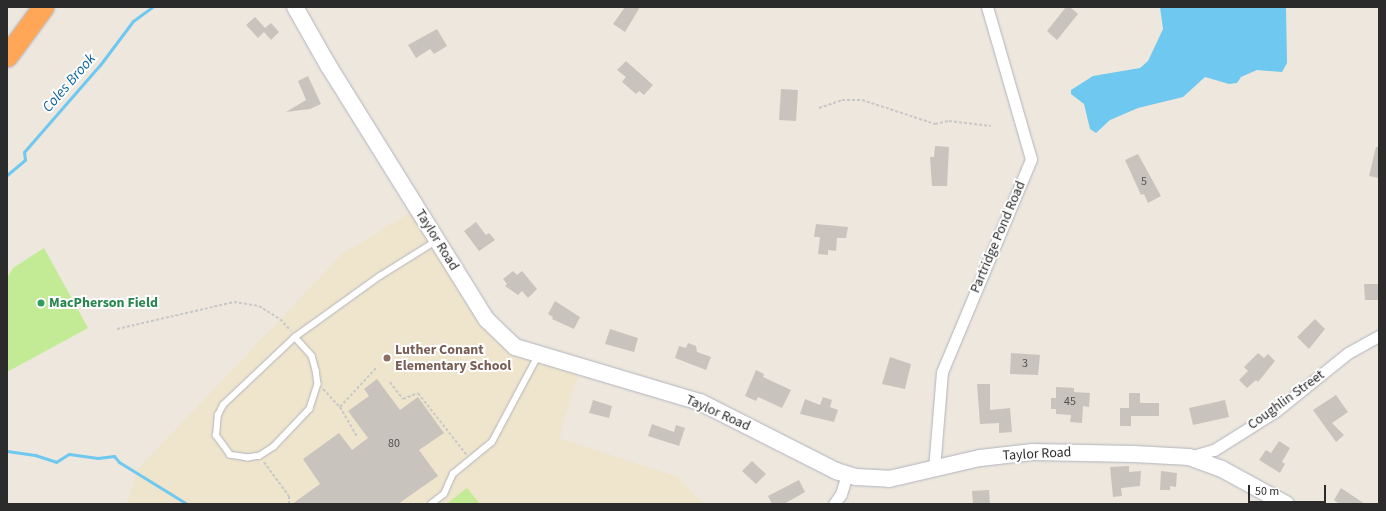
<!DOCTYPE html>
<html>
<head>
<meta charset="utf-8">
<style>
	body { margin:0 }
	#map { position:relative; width:1386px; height:511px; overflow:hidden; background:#ede7dd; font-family:"Source Sans 3",sans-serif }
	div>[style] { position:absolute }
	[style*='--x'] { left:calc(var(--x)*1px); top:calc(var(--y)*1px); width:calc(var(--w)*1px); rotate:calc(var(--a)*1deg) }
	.education>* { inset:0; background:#efe5cc }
	.pitch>* { inset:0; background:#c3eb95 }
	.water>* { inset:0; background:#6fc8f0 }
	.stream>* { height:3px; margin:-1.5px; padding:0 1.5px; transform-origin:1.5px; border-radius:1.5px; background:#6fc8f0 }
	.building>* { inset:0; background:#c8c4bd }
	.path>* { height:2px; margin-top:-1px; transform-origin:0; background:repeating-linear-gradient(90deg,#c8c8c8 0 3px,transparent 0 5px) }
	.roads { filter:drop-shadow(0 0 1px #b1b3bf) drop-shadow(0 0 1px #b1b3bf) }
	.lane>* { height:5.5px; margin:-2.75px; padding:0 2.75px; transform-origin:2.75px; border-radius:2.75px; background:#fff }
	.street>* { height:11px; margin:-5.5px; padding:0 5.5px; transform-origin:5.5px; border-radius:5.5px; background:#fff }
	.secondary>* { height:16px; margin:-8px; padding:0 8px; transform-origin:8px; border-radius:8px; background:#fff }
	.highway>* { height:21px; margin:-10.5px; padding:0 10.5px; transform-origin:10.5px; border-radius:10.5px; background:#ffa756 }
	.dots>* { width:11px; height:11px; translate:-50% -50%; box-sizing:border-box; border:2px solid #fff; border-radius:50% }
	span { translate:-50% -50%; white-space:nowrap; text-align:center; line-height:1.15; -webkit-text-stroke:4px #fff; paint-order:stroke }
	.number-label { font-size:12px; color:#525150 }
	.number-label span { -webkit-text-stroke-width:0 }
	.street-label { font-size:14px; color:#2b2b2b }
	.leisure-label { font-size:14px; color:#27864d; font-weight:700 }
	.left { translate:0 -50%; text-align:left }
	.education-label { font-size:14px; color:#785e54; font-weight:700 }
	.water-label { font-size:15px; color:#0c659e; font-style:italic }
	.frame { position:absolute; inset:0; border:8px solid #2b2b2b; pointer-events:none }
	.scale { position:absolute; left:1248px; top:485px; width:78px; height:18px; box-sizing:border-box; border:2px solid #2b2b2b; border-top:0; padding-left:5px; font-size:12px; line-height:14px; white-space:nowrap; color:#2b2b2b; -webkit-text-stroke:3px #fff; paint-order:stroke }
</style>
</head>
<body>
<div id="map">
	<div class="education">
		<i style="clip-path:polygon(411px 212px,481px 326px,511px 351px,578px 375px,559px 438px,678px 477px,704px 504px,127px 504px,137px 470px,342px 254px)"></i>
	</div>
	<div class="pitch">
		<i style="clip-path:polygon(44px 248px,88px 328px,7px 372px,7px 278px,13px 268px)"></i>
		<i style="clip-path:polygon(467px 488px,480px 504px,446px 504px)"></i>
	</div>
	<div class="water">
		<i style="clip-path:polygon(1160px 7px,1286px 7px,1287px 63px,1282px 72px,1257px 70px,1241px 77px,1237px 83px,1229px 84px,1205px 77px,1183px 97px,1138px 108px,1110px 120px,1096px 133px,1090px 129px,1084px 104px,1071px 94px,1071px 90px,1093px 76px,1140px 68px,1148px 61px,1163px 29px)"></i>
	</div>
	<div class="stream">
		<i style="--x:7;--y:175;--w:23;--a:-40"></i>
		<i style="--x:25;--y:160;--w:8;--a:-97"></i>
		<i style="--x:24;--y:152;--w:116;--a:-48.9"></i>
		<i style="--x:100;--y:65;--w:55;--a:-53.1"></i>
		<i style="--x:133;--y:21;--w:24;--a:-36"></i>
		<i style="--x:7;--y:451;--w:28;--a:8"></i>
		<i style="--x:35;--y:455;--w:22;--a:18"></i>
		<i style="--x:56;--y:462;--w:15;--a:-32"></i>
		<i style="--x:69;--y:454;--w:29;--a:8"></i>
		<i style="--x:98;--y:458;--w:16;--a:-7"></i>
		<i style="--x:114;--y:456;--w:8;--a:50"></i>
		<i style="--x:119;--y:462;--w:80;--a:31.7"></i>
	</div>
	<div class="building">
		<i style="clip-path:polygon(625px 7px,640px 7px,625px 32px,613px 24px)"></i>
		<i style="clip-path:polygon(1066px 7px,1070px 7px,1078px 14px,1057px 40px,1047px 31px)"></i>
		<i style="clip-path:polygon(255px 17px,265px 28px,271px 23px,279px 32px,271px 40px,264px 32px,258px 38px,246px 25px)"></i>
		<i style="clip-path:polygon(437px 29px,447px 46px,434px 54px,430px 49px,416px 58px,408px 45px)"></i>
		<i style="clip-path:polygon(626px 61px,653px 85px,644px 95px,639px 91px,636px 94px,622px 82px,626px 77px,617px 70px)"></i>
		<i style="clip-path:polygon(308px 76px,321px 104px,310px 109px,286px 112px,306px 100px,298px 81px)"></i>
		<i style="clip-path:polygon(781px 89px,798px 90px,796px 121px,779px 120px)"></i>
		<i style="clip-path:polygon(935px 146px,949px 147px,947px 186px,932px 186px,930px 157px,934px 157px)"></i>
		<i style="clip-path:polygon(1376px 147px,1379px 147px,1379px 178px,1369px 176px)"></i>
		<i style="clip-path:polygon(1138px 154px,1161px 196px,1148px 203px,1144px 194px,1141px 195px,1125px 160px)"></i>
		<i style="clip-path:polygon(476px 222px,486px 235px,489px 233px,495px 240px,479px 251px,464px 231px)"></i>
		<i style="clip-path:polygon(816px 224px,848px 227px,846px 238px,837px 238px,836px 251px,828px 250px,828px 255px,818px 254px,820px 237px,814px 237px)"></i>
		<i style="clip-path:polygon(513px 271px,517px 275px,522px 271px,537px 289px,528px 298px,522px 291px,518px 295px,505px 286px,507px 284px,503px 279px)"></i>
		<i style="clip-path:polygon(1364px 284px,1379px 284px,1379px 300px,1365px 300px)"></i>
		<i style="clip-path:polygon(555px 301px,580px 317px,574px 329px,552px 319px,553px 317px,548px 314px)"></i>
		<i style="clip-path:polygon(1315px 319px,1325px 329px,1309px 349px,1297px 337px)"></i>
		<i style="clip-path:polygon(610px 329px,638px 338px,634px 352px,605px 344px)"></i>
		<i style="clip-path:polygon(688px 343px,696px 346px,697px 352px,711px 357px,706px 370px,675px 358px,679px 346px,686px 348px)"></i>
		<i style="clip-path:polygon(1011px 353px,1040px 355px,1038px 375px,1010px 374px)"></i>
		<i style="clip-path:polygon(1258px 353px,1264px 358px,1268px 354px,1275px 361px,1258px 382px,1256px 380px,1247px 388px,1239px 380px,1248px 371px,1244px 367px)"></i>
		<i style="clip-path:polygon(890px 357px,911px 364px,905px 389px,882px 384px)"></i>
		<i style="clip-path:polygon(756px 370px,764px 374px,763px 377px,791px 390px,782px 408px,758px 397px,756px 401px,745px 396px)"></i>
		<i style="clip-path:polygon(377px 379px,400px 410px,418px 397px,444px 433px,419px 450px,438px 476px,398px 504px,292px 504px,320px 484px,303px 459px,339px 433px,352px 450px,368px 438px,348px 411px,369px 396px,364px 389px)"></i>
		<i style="clip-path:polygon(977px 384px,990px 384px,990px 410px,1010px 408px,1012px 432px,999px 433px,999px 423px,980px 424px)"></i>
		<i style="clip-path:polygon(1056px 387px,1074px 388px,1074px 392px,1090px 393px,1089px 407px,1083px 406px,1082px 423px,1070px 422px,1071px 415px,1056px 414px,1056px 409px,1051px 409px,1051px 398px,1056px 398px)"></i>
		<i style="clip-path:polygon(1129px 393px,1140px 393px,1140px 403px,1159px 403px,1159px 416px,1131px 416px,1131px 426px,1120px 426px,1120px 408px,1129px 408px)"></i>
		<i style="clip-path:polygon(1336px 395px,1348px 412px,1332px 423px,1344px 435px,1336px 442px,1313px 410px)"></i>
		<i style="clip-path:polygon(823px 397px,832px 400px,830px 407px,838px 410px,834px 422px,800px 414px,805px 399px,820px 405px)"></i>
		<i style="clip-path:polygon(593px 400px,612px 406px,609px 418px,589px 413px)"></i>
		<i style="clip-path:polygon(1225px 400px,1229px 417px,1193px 425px,1189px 408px)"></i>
		<i style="clip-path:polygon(652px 424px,674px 432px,676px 425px,685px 428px,679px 446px,648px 436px)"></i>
		<i style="clip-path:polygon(1279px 441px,1290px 448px,1282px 462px,1285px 464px,1280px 473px,1259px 460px,1266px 450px,1271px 453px)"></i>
		<i style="clip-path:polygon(752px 461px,766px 474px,756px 484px,742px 471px)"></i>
		<i style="clip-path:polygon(1129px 466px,1129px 472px,1141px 471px,1140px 486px,1121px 488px,1122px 496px,1113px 497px,1110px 467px)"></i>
		<i style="clip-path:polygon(1161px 471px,1177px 473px,1176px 487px,1170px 486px,1170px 490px,1160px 490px)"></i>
		<i style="clip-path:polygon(799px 480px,805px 492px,784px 504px,772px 504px,768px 496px)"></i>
		<i style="clip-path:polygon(1341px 488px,1365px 504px,1339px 504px,1334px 500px)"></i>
		<i style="clip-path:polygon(989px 490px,990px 504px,973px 504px,972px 491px)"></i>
	</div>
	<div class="path">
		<i style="--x:819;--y:108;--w:24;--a:-19"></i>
		<i style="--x:842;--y:100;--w:20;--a:0"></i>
		<i style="--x:862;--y:100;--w:77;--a:18.2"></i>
		<i style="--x:935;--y:124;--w:14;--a:-12"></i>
		<i style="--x:949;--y:121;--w:42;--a:6.8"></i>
		<i style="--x:117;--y:329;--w:120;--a:-13"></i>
		<i style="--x:234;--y:302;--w:25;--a:9"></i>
		<i style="--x:259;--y:306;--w:25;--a:32"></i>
		<i style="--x:280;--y:319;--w:16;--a:47"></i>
		<i style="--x:390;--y:382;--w:21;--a:53"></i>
		<i style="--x:403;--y:399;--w:16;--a:-22"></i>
		<i style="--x:418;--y:393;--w:78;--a:51.8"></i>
		<i style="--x:323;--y:389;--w:25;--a:47"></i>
		<i style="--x:340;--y:407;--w:34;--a:60"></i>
		<i style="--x:340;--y:407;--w:54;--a:-47.2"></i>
		<i style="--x:264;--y:462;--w:42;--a:53.7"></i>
		<i style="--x:289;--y:496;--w:8;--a:90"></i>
	</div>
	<div class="roads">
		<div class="lane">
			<i style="--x:295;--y:337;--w:25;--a:48"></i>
			<i style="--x:312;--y:356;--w:15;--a:74"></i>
			<i style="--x:316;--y:370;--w:14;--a:82"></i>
			<i style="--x:318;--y:384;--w:26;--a:108"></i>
			<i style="--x:310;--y:409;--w:52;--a:133.5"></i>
			<i style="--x:274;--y:447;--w:17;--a:147"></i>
			<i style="--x:260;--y:456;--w:12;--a:171"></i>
			<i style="--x:248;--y:458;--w:18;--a:-171"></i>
			<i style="--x:230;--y:455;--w:24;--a:-126"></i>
			<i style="--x:216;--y:436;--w:21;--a:-85"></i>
			<i style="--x:218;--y:415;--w:11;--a:-63"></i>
			<i style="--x:223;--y:405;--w:99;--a:-43.4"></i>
			<i style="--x:295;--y:337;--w:105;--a:-35.7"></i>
			<i style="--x:380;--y:276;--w:66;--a:-32"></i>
			<i style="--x:431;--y:504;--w:16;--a:-38"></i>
			<i style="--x:444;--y:494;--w:22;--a:-66"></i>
			<i style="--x:453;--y:474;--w:50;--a:-39.4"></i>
			<i style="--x:492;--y:442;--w:98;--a:-61.9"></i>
		</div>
		<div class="street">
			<i style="--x:1189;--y:457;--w:26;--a:-16"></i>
			<i style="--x:1214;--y:450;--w:73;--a:-32.2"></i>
			<i style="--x:1276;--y:411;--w:92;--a:-38.9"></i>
			<i style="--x:1348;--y:353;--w:35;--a:-29"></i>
			<i style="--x:934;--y:469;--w:97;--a:-85.3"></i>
			<i style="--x:942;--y:372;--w:231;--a:-67.3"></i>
			<i style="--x:1031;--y:159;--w:158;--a:-106.1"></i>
			<i style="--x:834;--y:504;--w:12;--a:-55"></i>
			<i style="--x:841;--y:494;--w:21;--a:-73"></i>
		</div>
		<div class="secondary">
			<i style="--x:295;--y:7;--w:67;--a:60.4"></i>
			<i style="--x:328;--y:65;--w:299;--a:58.1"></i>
			<i style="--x:486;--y:319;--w:40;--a:44"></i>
			<i style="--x:515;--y:347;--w:193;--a:16.6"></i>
			<i style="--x:700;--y:402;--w:153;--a:26.9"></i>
			<i style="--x:836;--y:471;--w:21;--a:17"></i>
			<i style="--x:856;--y:477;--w:33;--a:3"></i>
			<i style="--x:889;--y:479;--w:93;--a:-13"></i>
			<i style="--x:980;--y:458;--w:53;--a:-6.5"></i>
			<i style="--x:1033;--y:452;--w:101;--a:1.1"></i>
			<i style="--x:1134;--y:454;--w:55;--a:3.1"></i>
			<i style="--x:1189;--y:457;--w:35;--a:20"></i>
			<i style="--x:1222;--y:469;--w:73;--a:28.7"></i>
		</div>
		<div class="highway">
			<i style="--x:7;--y:56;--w:61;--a:-53.7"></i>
		</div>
	</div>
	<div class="dots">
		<i style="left:41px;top:303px;background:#2e9e5b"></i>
		<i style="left:387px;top:358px;background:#8d6e63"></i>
	</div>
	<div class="number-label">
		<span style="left:1144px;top:182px">5</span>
		<span style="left:1025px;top:364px">3</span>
		<span style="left:1070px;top:402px">45</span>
		<span style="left:394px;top:444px">80</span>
	</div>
	<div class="street-label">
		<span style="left:998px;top:237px;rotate:-67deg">Partridge Pond Road</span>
		<span style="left:437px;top:240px;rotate:58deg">Taylor Road</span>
		<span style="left:1286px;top:400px;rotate:-36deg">Coughlin Street</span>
		<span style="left:718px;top:413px;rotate:24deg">Taylor Road</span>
		<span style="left:1037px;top:454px;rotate:-3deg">Taylor Road</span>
	</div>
	<div class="leisure-label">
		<span class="left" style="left:49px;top:303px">MacPherson Field</span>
	</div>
	<div class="education-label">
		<span class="left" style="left:395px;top:358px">Luther Conant<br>Elementary School</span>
	</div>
	<div class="water-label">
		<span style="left:69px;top:83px;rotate:-49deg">Coles Brook</span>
	</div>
	<div class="frame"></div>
	<div class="scale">50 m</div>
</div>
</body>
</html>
